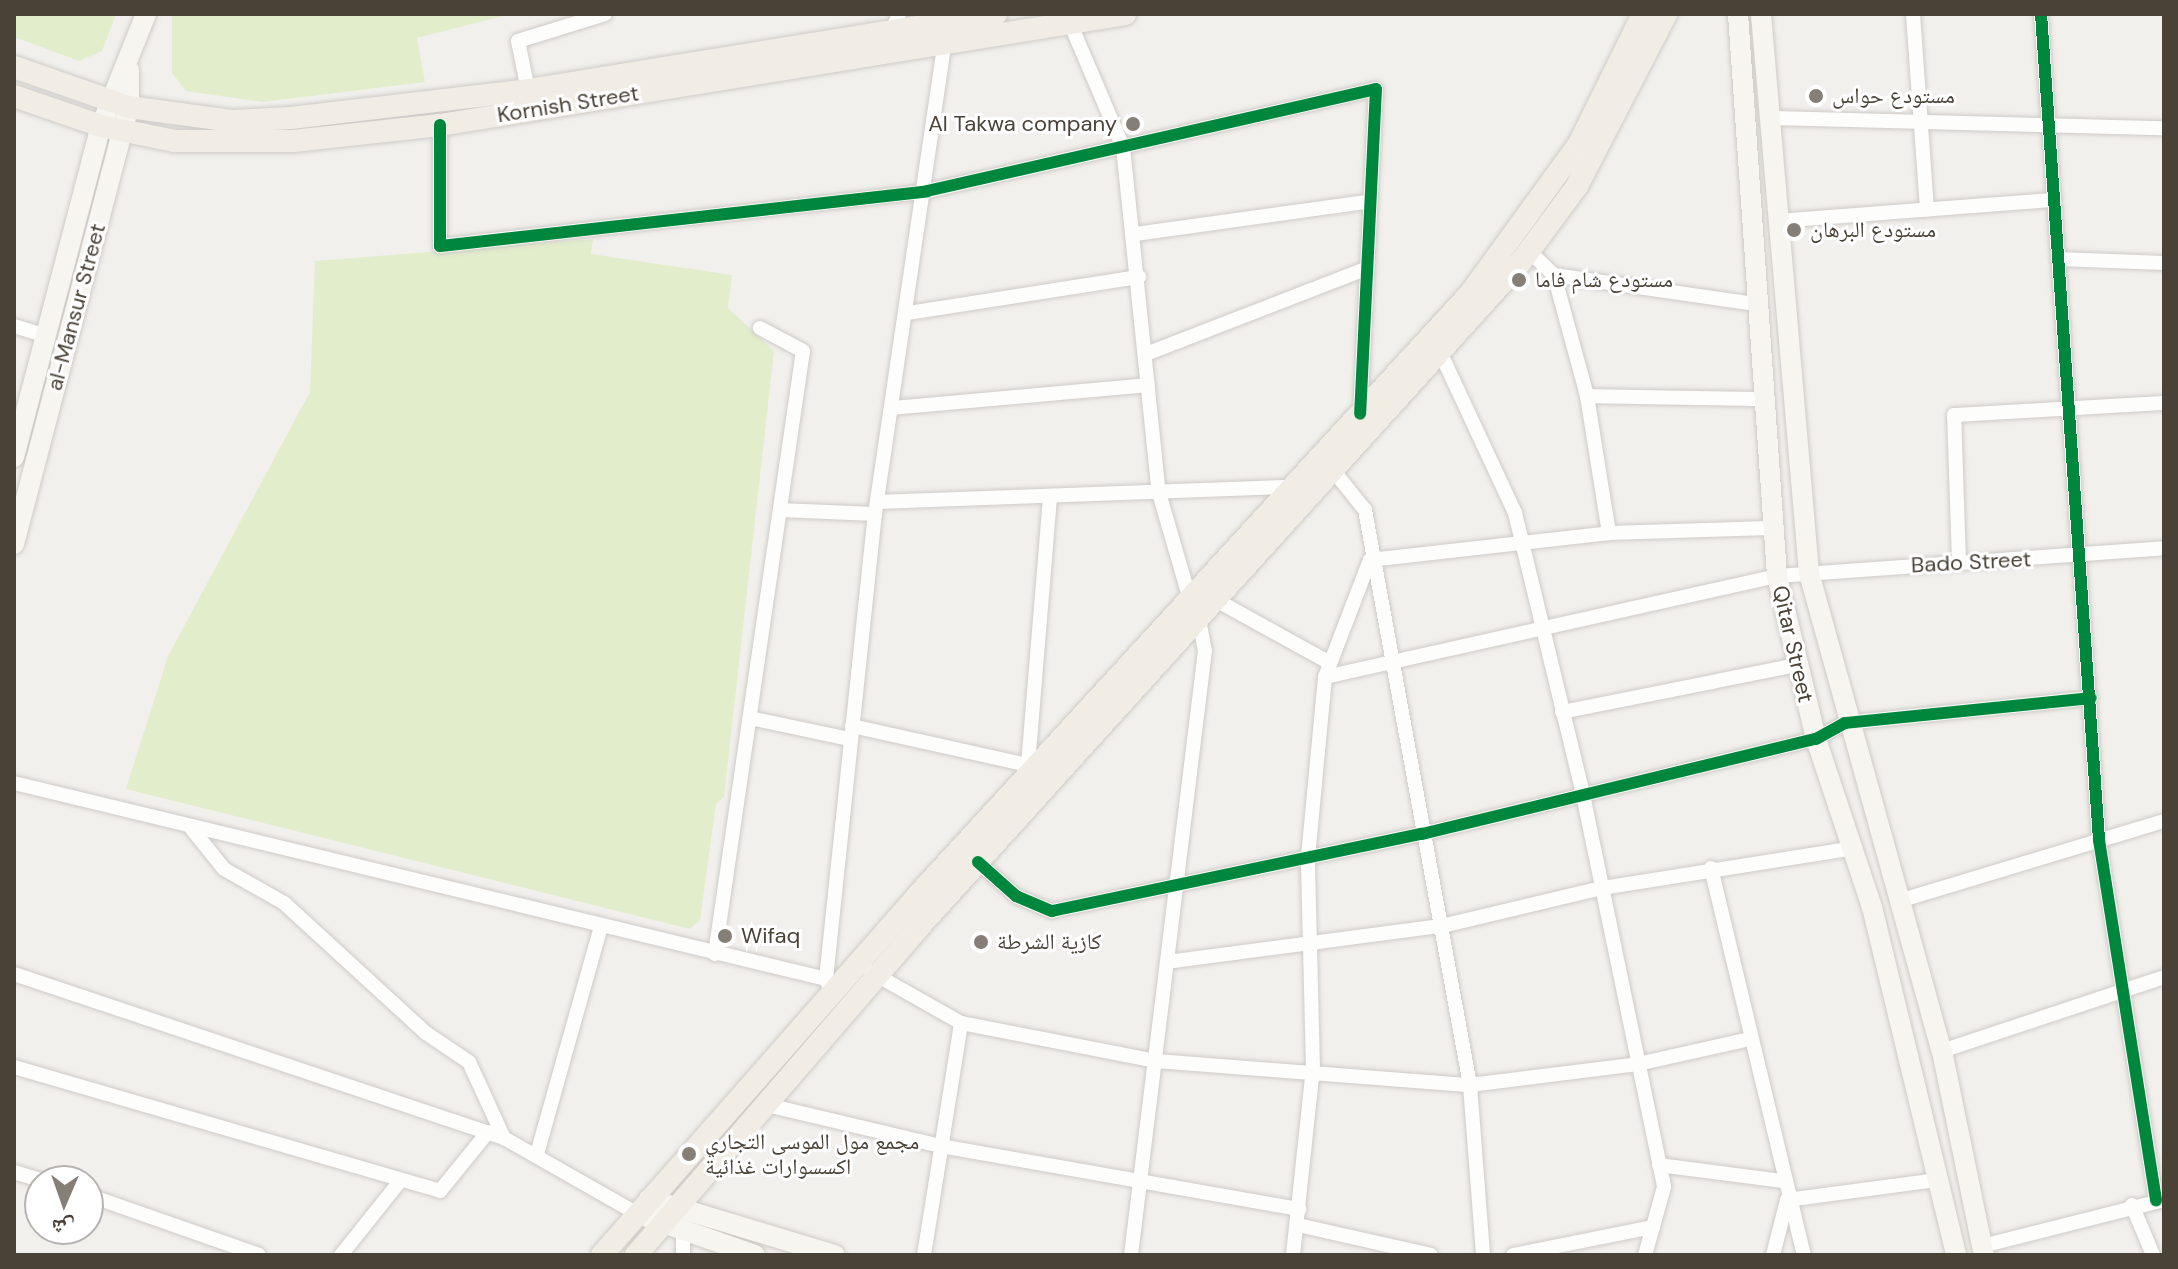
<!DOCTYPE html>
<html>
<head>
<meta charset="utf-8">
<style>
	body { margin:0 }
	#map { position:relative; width:2178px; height:1269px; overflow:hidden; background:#f2f0ed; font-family:"DM Sans","Noto Naskh Arabic",sans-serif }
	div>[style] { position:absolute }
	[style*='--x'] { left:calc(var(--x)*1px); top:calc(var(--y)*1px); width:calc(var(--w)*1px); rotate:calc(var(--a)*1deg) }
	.green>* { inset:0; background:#e2edcc }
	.roads { filter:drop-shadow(0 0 2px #cecbc7) drop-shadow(0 0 2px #cecbc7) }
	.street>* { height:14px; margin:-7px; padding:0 7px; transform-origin:7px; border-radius:7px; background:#fdfdfc }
	.secondary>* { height:20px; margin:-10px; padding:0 10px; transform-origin:10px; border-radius:10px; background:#f7f5f0 }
	.primary>* { height:22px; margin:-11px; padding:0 11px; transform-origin:11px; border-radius:11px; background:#f2ede4 }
	.cycleway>* { height:12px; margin:-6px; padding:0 6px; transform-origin:6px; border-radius:6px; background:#00873e }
	.dots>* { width:22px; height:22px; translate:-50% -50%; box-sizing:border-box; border:4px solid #fff; border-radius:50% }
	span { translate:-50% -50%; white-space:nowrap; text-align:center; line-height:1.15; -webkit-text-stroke:6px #fff; paint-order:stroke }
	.poi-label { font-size:22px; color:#4a4237 }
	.left { translate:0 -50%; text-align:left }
	.right { translate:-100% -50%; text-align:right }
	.street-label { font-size:22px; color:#4a4237 }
	.frame { position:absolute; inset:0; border:16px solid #4a4237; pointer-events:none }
	.north { position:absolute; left:24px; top:1165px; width:80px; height:80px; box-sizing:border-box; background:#fff; border:2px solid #b7b3af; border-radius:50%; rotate:182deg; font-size:22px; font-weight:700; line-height:32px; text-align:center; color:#4a4237 }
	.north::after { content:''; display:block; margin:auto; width:28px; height:36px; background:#857f77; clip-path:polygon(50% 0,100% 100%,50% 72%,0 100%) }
</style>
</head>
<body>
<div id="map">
	<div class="green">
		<i style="clip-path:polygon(14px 14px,116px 14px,102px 51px,79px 61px,14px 37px)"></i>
		<i style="clip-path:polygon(172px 14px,511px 14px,417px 38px,425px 82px,263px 102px,186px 91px,172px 73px)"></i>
		<i style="clip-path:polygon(593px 239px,591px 254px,732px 275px,728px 308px,774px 351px,724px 797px,716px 804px,700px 920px,690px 929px,126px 789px,168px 656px,310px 392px,315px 261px)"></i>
	</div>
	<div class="roads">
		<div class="street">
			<i style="--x:1913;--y:14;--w:196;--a:85.9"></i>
			<i style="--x:2041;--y:14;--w:828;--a:85.98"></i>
			<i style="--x:2099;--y:840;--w:365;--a:81"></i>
			<i style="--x:1070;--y:23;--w:135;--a:66.9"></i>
			<i style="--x:1123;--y:147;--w:348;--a:84.1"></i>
			<i style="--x:1159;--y:493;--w:111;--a:73.8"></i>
			<i style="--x:892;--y:30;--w:17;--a:-66"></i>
			<i style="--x:528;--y:90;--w:50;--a:-101.5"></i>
			<i style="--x:518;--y:41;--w:91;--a:-17.2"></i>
			<i style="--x:1771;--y:118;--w:393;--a:1.5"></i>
			<i style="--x:440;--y:125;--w:121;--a:90"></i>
			<i style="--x:440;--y:246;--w:490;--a:-6.4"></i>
			<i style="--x:927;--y:191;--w:460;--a:-12.8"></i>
			<i style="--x:1376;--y:89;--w:325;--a:92.8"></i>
			<i style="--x:1778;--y:221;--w:277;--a:-4.4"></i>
			<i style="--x:1135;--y:234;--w:232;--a:-7.9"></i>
			<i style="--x:1529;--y:251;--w:35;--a:44"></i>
			<i style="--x:1554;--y:275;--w:125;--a:74.7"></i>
			<i style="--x:1587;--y:396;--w:139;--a:80.9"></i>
			<i style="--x:2059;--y:259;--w:105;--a:2.2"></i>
			<i style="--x:1554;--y:275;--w:204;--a:8.2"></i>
			<i style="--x:908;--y:313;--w:234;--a:-8.9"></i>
			<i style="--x:14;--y:326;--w:34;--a:17"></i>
			<i style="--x:1440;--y:352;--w:178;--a:65"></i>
			<i style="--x:1515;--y:513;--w:290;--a:76.4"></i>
			<i style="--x:1583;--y:795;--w:400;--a:78.3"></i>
			<i style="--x:1664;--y:1187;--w:71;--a:105.6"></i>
			<i style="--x:1146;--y:354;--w:233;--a:-21.2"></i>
			<i style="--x:1587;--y:396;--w:175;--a:1"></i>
			<i style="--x:892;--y:408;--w:257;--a:-5.1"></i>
			<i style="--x:1333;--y:470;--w:51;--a:51.3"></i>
			<i style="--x:1365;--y:510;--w:585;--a:79.65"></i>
			<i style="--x:1470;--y:1085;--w:170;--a:85.6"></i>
			<i style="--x:877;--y:502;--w:416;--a:-2.1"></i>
			<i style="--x:780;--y:510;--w:95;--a:2.4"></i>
			<i style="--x:1959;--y:562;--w:147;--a:-91.9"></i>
			<i style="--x:1954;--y:415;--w:210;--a:-3.3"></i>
			<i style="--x:1216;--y:600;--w:130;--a:28.9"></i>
			<i style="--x:1325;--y:677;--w:463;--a:-12.6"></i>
			<i style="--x:1777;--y:576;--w:388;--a:-4.1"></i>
			<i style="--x:1562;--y:712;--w:240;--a:-11.3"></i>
			<i style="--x:750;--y:718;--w:102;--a:11.9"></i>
			<i style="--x:852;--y:726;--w:180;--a:12.5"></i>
			<i style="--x:1027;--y:777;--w:281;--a:-85.3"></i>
			<i style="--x:14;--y:783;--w:835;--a:13.57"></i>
			<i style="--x:192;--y:829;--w:51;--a:51.3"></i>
			<i style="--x:224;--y:869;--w:69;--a:29.5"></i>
			<i style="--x:284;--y:903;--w:193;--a:42.5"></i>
			<i style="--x:426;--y:1033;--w:52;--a:34"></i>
			<i style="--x:469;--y:1062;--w:84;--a:65.3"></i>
			<i style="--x:978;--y:862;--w:51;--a:41.8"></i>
			<i style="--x:1016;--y:896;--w:39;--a:23"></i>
			<i style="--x:1052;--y:911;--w:378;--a:-11.8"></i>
			<i style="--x:1422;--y:834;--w:405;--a:-13.6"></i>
			<i style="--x:1816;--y:739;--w:33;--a:-29"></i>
			<i style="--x:1845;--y:723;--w:247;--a:-5.8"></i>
			<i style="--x:1711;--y:868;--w:398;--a:76.5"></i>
			<i style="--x:1899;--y:901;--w:277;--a:-16.8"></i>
			<i style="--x:715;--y:954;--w:609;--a:-81.7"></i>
			<i style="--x:803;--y:351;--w:49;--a:-151.9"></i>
			<i style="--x:1167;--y:962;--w:277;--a:-7.5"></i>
			<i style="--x:1442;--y:926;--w:164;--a:-13.4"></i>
			<i style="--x:1602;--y:888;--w:255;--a:-9"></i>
			<i style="--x:871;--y:972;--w:103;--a:29.5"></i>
			<i style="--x:961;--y:1023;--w:199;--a:11"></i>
			<i style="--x:1156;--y:1061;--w:315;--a:4.4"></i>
			<i style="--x:1470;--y:1085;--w:169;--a:-7.1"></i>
			<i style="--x:1638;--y:1064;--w:115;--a:-12.6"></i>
			<i style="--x:14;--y:974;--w:517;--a:18.51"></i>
			<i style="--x:504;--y:1138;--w:154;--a:29.6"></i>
			<i style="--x:833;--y:996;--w:18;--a:-112"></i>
			<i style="--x:826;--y:979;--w:468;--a:-84"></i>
			<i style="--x:875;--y:514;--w:480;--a:-81.6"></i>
			<i style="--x:1942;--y:1051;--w:234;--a:-18.4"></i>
			<i style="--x:14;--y:1067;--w:444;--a:16.2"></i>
			<i style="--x:440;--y:1191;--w:76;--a:-50.9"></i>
			<i style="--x:767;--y:1105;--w:179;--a:13.3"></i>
			<i style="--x:941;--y:1146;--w:364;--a:10"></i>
			<i style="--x:537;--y:1154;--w:236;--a:-74.3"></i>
			<i style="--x:1659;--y:1165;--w:125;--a:7.4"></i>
			<i style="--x:14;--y:1172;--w:31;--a:17"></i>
			<i style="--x:88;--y:1195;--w:181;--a:19.3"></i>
			<i style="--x:2132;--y:1205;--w:54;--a:67.2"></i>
			<i style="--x:1298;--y:1225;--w:136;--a:12.7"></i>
			<i style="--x:683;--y:1233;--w:22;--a:90"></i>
			<i style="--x:1982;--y:1246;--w:188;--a:-14.2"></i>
			<i style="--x:341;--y:1255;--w:95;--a:-51.4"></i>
			<i style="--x:924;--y:1255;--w:235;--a:-80.9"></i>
			<i style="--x:1131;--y:1255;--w:609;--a:-83.02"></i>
			<i style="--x:1205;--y:651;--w:33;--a:-101"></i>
			<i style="--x:1293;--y:1255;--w:187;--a:-83.9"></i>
			<i style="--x:1313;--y:1069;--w:212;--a:-91.4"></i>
			<i style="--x:1308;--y:857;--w:181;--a:-84.6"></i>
			<i style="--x:1325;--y:677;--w:125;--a:-69"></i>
			<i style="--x:1370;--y:560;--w:241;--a:-6.4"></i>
			<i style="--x:1609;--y:533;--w:161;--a:-1.8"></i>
			<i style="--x:1513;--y:1255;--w:143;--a:-11.3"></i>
			<i style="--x:1773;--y:1255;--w:57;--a:-75.7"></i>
			<i style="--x:1787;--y:1200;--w:150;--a:-7.6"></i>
		</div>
		<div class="secondary">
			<i style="--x:1738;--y:14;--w:563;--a:86.03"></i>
			<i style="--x:1777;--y:576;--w:168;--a:76.5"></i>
			<i style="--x:1816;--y:739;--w:177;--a:71.6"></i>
			<i style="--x:1872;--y:907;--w:358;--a:76.4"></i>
			<i style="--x:1761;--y:14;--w:561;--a:85.09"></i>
			<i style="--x:1809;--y:573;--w:496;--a:74.5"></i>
			<i style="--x:1942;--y:1051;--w:208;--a:78.4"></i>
			<i style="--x:14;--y:457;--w:342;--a:-75.3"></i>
			<i style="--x:101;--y:126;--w:121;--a:-68.1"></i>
			<i style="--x:14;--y:544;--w:452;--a:-75.3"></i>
			<i style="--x:129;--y:107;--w:37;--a:-90"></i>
			<i style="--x:649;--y:1199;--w:194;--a:16.8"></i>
			<i style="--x:649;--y:1218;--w:112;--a:19.2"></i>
		</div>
		<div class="primary">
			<i style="--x:14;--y:67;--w:122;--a:19.2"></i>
			<i style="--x:129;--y:107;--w:105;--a:7.7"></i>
			<i style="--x:233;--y:121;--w:58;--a:-3"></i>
			<i style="--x:291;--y:118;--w:239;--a:-6.7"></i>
			<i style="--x:528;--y:90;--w:474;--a:-9.2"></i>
			<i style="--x:14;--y:96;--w:92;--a:19"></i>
			<i style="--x:101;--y:126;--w:76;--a:11.5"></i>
			<i style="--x:175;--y:141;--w:118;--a:0"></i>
			<i style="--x:293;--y:141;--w:148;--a:-6.2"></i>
			<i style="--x:440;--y:125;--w:694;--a:-9.2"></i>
			<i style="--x:602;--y:1255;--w:480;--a:-48.7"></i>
			<i style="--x:919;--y:894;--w:815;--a:-47.44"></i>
			<i style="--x:1470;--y:294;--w:185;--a:-54"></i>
			<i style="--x:1579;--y:144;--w:145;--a:-63.8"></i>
			<i style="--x:636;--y:1255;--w:432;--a:-49.2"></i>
			<i style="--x:918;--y:928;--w:897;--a:-47.85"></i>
			<i style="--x:1520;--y:263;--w:96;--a:-53.5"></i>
			<i style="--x:1577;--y:186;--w:194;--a:-62.6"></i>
		</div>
	</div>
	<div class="cycleway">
		<i style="--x:2041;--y:14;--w:828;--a:85.98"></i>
		<i style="--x:2099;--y:840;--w:365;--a:81"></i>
		<i style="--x:440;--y:125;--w:121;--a:90"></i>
		<i style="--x:440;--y:246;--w:490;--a:-6.4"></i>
		<i style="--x:927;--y:191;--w:460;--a:-12.8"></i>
		<i style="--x:1376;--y:89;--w:325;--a:92.8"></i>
		<i style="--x:978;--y:862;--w:51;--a:41.8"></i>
		<i style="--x:1016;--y:896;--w:39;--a:23"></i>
		<i style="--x:1052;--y:911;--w:378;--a:-11.8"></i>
		<i style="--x:1422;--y:834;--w:405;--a:-13.6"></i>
		<i style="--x:1816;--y:739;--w:33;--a:-29"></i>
		<i style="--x:1845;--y:723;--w:247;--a:-5.8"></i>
	</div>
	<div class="dots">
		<i style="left:1816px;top:96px;background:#857f77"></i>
		<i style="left:1133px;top:124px;background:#857f77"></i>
		<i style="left:1794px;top:230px;background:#857f77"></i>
		<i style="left:1519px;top:280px;background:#857f77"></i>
		<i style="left:725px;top:936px;background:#857f77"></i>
		<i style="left:981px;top:942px;background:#857f77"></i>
		<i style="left:689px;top:1154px;background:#857f77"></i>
	</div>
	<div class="poi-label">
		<span class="left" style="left:1832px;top:96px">مستودع حواس</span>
		<span class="right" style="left:1117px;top:124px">Al Takwa company</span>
		<span class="left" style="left:1810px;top:230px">مستودع البرهان</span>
		<span class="left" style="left:1535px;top:280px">مستودع شام فاما</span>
		<span class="left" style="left:741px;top:936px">Wifaq</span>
		<span class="left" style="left:997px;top:942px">كازية الشرطة</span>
		<span class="left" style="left:705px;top:1154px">مجمع مول الموسى التجاري<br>اكسسوارات غذائية</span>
	</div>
	<div class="street-label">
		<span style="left:568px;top:104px;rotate:-9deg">Kornish Street</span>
		<span style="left:76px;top:307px;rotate:-75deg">al-Mansur Street</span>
		<span style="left:1971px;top:562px;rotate:-3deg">Bado Street</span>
		<span style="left:1793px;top:644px;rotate:77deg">Qitar Street</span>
	</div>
	<div class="frame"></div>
	<div class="north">ش</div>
</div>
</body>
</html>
